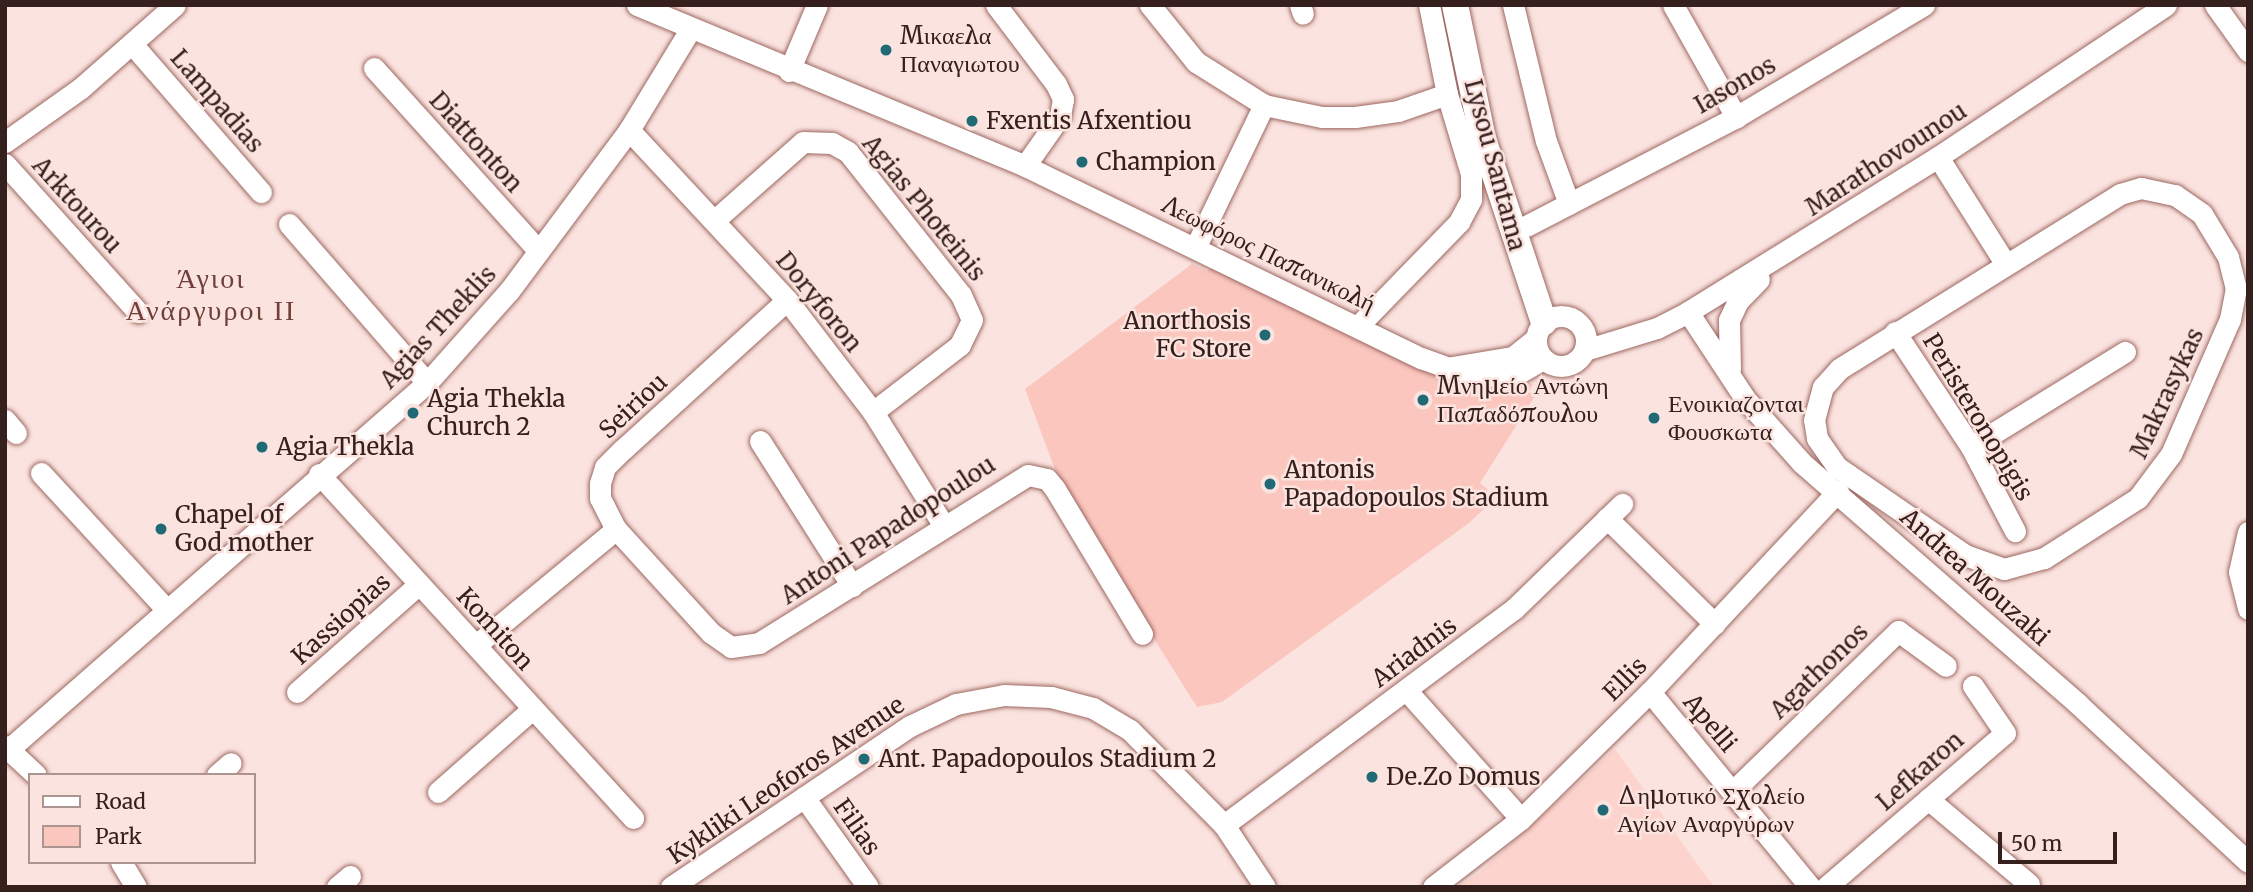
<!DOCTYPE html>
<html>
<head>
<meta charset="utf-8">
<style>
	body { margin:0 }
	#map { position:relative; width:2253px; height:892px; overflow:hidden; background:#fbe3df; font-family:Merriweather,serif }
	div>[style] { position:absolute }
	[style*='--x'] { left:calc(var(--x)*1px); top:calc(var(--y)*1px); width:calc(var(--w)*1px); rotate:calc(var(--a)*1deg) }
	.built>* { inset:0; background:#fcd3cd }
	.green>* { inset:0; background:#fac6be }
	.roads { filter:drop-shadow(0 0 2px #9d6861) drop-shadow(0 0 2px #9d6861) }
	.minor>* { height:21px; margin:-10.5px; padding:0 10.5px; transform-origin:10.5px; border-radius:10.5px; background:#fff }
	.minor>.ring { margin:-10.5px; padding:0; box-sizing:content-box; background:none; border:21px solid #fff; border-radius:50% }
	.major>* { height:26px; margin:-13px; padding:0 13px; transform-origin:13px; border-radius:13px; background:#fff }
	.dots>* { width:19px; height:19px; translate:-50% -50%; box-sizing:border-box; border:4px solid #fbe3df; border-radius:50% }
	span { translate:-50% -50%; white-space:nowrap; text-align:center; line-height:1.15; -webkit-text-stroke:5px #fbe3df; paint-order:stroke }
	.poi-label { font-size:24px; color:#36201d }
	.left { translate:0 -50%; text-align:left }
	.right { translate:-100% -50%; text-align:right }
	.street-label { font-size:24px; color:#36201d }
	.quarter-label { font-size:28px; color:#6f3f39; letter-spacing:2px }
	.frame { position:absolute; inset:0; border:7px solid #36201d; pointer-events:none }
	.legend { position:absolute; left:28px; top:773px; width:228px; height:91px; box-sizing:border-box; background:#fbe3df; border:2px solid #ac9591; margin:0; padding:9px 12px; list-style:none; font-size:21px; color:#36201d }
	.legend li { display:flex; align-items:center; gap:14px; height:35px }
	.legend b { width:35px; border:2px solid #ac9591 }
	.scale { position:absolute; left:1998px; top:832px; width:119px; height:32px; box-sizing:border-box; border:4px solid #36201d; border-top:0; padding-left:9px; font-size:21px; line-height:24px; white-space:nowrap; color:#36201d; -webkit-text-stroke:5px #fbe3df; paint-order:stroke }
</style>
</head>
<body>
<div id="map">
	<div class="built">
		<i style="clip-path:polygon(1615px 749px,1714px 887px,1458px 887px,1480px 872px)"></i>
	</div>
	<div class="green">
		<i style="clip-path:polygon(1192px 264px,1207px 271px,1213px 267px,1437px 373px,1533px 384px,1528px 393px,1538px 391px,1480px 483px,1488px 490px,1483px 499px,1489px 504px,1469px 523px,1222px 702px,1197px 707px,1066px 499px,1025px 389px)"></i>
	</div>
	<div class="roads">
		<div class="minor">
			<i style="--x:637;--y:5;--w:420;--a:22.5"></i>
			<i style="--x:1025;--y:166;--w:440;--a:25.9"></i>
			<i style="--x:1421;--y:358;--w:56;--a:19.7"></i>
			<i style="--x:1474;--y:377;--w:45;--a:-5.1"></i>
			<i style="--x:1519;--y:373;--w:28;--a:-30"></i>
			<i style="--x:996;--y:5;--w:99;--a:52.8"></i>
			<i style="--x:1056;--y:84;--w:17;--a:65"></i>
			<i style="--x:1063;--y:99;--w:17;--a:100"></i>
			<i style="--x:1060;--y:116;--w:61;--a:125"></i>
			<i style="--x:1150;--y:5;--w:73;--a:51.1"></i>
			<i style="--x:1196;--y:62;--w:80;--a:32.3"></i>
			<i style="--x:1264;--y:105;--w:59;--a:11.7"></i>
			<i style="--x:1322;--y:117;--w:33;--a:0"></i>
			<i style="--x:1355;--y:117;--w:43;--a:-7.9"></i>
			<i style="--x:1398;--y:111;--w:52;--a:-19.1"></i>
			<i style="--x:1300;--y:5;--w:9;--a:72"></i>
			<i style="--x:1513;--y:5;--w:140;--a:76.4"></i>
			<i style="--x:1546;--y:141;--w:67;--a:69.9"></i>
			<i style="--x:1673;--y:5;--w:129;--a:60.6"></i>
			<i style="--x:2215;--y:5;--w:57;--a:54.3"></i>
			<i style="--x:133;--y:45;--w:195;--a:49"></i>
			<i style="--x:374;--y:68;--w:246;--a:48"></i>
			<i style="--x:789;--y:71;--w:72;--a:-67"></i>
			<i style="--x:629;--y:130;--w:232;--a:47.1"></i>
			<i style="--x:787;--y:300;--w:141;--a:52.5"></i>
			<i style="--x:873;--y:412;--w:134;--a:58.1"></i>
			<i style="--x:5;--y:142;--w:93;--a:-35.4"></i>
			<i style="--x:81;--y:88;--w:125;--a:-41.4"></i>
			<i style="--x:1938;--y:157;--w:125;--a:57.7"></i>
			<i style="--x:5;--y:164;--w:199;--a:48.1"></i>
			<i style="--x:2141;--y:188;--w:35;--a:12"></i>
			<i style="--x:2175;--y:195;--w:33;--a:35"></i>
			<i style="--x:2202;--y:214;--w:50;--a:58.8"></i>
			<i style="--x:2228;--y:257;--w:32;--a:76"></i>
			<i style="--x:2236;--y:288;--w:32;--a:101"></i>
			<i style="--x:2230;--y:319;--w:147;--a:113.6"></i>
			<i style="--x:2171;--y:454;--w:55;--a:126.9"></i>
			<i style="--x:2138;--y:498;--w:112;--a:147.4"></i>
			<i style="--x:2044;--y:558;--w:41;--a:164.6"></i>
			<i style="--x:2004;--y:569;--w:41;--a:-160.3"></i>
			<i style="--x:1965;--y:555;--w:155;--a:-145.5"></i>
			<i style="--x:1837;--y:467;--w:35;--a:-125"></i>
			<i style="--x:1817;--y:438;--w:18;--a:-99"></i>
			<i style="--x:1814;--y:420;--w:34;--a:-75"></i>
			<i style="--x:1823;--y:387;--w:24;--a:-48"></i>
			<i style="--x:1839;--y:369;--w:331;--a:-31.9"></i>
			<i style="--x:2120;--y:194;--w:22;--a:-16"></i>
			<i style="--x:716;--y:219;--w:116;--a:-41.5"></i>
			<i style="--x:803;--y:142;--w:29;--a:2"></i>
			<i style="--x:832;--y:143;--w:18;--a:29"></i>
			<i style="--x:848;--y:152;--w:182;--a:51.7"></i>
			<i style="--x:961;--y:295;--w:27;--a:66"></i>
			<i style="--x:972;--y:320;--w:28;--a:116"></i>
			<i style="--x:960;--y:345;--w:110;--a:142.4"></i>
			<i style="--x:289;--y:224;--w:211;--a:49"></i>
			<i style="--x:1526;--y:226;--w:237;--a:-27.4"></i>
			<i style="--x:1736;--y:117;--w:219;--a:-30.8"></i>
			<i style="--x:1196;--y:246;--w:157;--a:-64.3"></i>
			<i style="--x:787;--y:300;--w:222;--a:137.7"></i>
			<i style="--x:623;--y:449;--w:25;--a:135"></i>
			<i style="--x:605;--y:467;--w:17;--a:107"></i>
			<i style="--x:600;--y:483;--w:15;--a:90"></i>
			<i style="--x:600;--y:498;--w:35;--a:63"></i>
			<i style="--x:616;--y:529;--w:141;--a:47.6"></i>
			<i style="--x:711;--y:633;--w:24;--a:35"></i>
			<i style="--x:731;--y:647;--w:28;--a:-8"></i>
			<i style="--x:759;--y:643;--w:317;--a:-32"></i>
			<i style="--x:1028;--y:475;--w:19;--a:12"></i>
			<i style="--x:1047;--y:479;--w:13;--a:51"></i>
			<i style="--x:1055;--y:489;--w:169;--a:59"></i>
			<i style="--x:1688;--y:312;--w:105;--a:56.6"></i>
			<i style="--x:1746;--y:400;--w:84;--a:48.4"></i>
			<i style="--x:1802;--y:463;--w:366;--a:41.1"></i>
			<i style="--x:2078;--y:704;--w:232;--a:42.9"></i>
			<i class="ring" style="left:1536px;top:316px;width:29px;height:29px"></i>
			<i style="--x:1358;--y:326;--w:145;--a:-45.8"></i>
			<i style="--x:1459;--y:222;--w:26;--a:-62"></i>
			<i style="--x:1471;--y:199;--w:25;--a:-90"></i>
			<i style="--x:1471;--y:174;--w:84;--a:-106.7"></i>
			<i style="--x:1447;--y:94;--w:91;--a:-101.4"></i>
			<i style="--x:1895;--y:332;--w:138;--a:56.5"></i>
			<i style="--x:1971;--y:447;--w:95;--a:62.4"></i>
			<i style="--x:1585;--y:350;--w:75;--a:-17"></i>
			<i style="--x:1657;--y:328;--w:35;--a:-27"></i>
			<i style="--x:1688;--y:312;--w:294;--a:-31.8"></i>
			<i style="--x:1938;--y:157;--w:274;--a:-33.7"></i>
			<i style="--x:1452;--y:367;--w:62;--a:-9.3"></i>
			<i style="--x:1513;--y:357;--w:28;--a:-39"></i>
			<i style="--x:1730;--y:369;--w:49;--a:-91.2"></i>
			<i style="--x:1729;--y:320;--w:21;--a:-65"></i>
			<i style="--x:1738;--y:301;--w:30;--a:-46"></i>
			<i style="--x:5;--y:420;--w:17;--a:50"></i>
			<i style="--x:760;--y:441;--w:172;--a:57.6"></i>
			<i style="--x:1971;--y:447;--w:181;--a:-31.7"></i>
			<i style="--x:41;--y:473;--w:185;--a:47.4"></i>
			<i style="--x:319;--y:474;--w:466;--a:47.6"></i>
			<i style="--x:1607;--y:518;--w:151;--a:44.5"></i>
			<i style="--x:2248;--y:532;--w:41;--a:102.7"></i>
			<i style="--x:2239;--y:572;--w:38;--a:76"></i>
			<i style="--x:476;--y:645;--w:182;--a:-39.6"></i>
			<i style="--x:1407;--y:691;--w:171;--a:48.3"></i>
			<i style="--x:297;--y:692;--w:163;--a:-41.5"></i>
			<i style="--x:1650;--y:692;--w:252;--a:50.6"></i>
			<i style="--x:5;--y:746;--w:42;--a:43.1"></i>
			<i style="--x:9;--y:749;--w:556;--a:-41.21"></i>
			<i style="--x:427;--y:383;--w:123;--a:-48.3"></i>
			<i style="--x:509;--y:291;--w:201;--a:-53.3"></i>
			<i style="--x:629;--y:130;--w:119;--a:-58.7"></i>
			<i style="--x:217;--y:775;--w:18;--a:-41"></i>
			<i style="--x:1733;--y:791;--w:230;--a:-44.1"></i>
			<i style="--x:1898;--y:631;--w:59;--a:36.1"></i>
			<i style="--x:438;--y:792;--w:124;--a:-41.4"></i>
			<i style="--x:804;--y:797;--w:110;--a:54.6"></i>
			<i style="--x:1928;--y:799;--w:132;--a:40.1"></i>
			<i style="--x:1224;--y:825;--w:362;--a:-36.7"></i>
			<i style="--x:1514;--y:609;--w:151;--a:-44.2"></i>
			<i style="--x:121;--y:862;--w:29;--a:59"></i>
			<i style="--x:337;--y:887;--w:17;--a:-40"></i>
			<i style="--x:671;--y:887;--w:288;--a:-34"></i>
			<i style="--x:910;--y:726;--w:51;--a:-25.6"></i>
			<i style="--x:956;--y:704;--w:49;--a:-10.6"></i>
			<i style="--x:1004;--y:695;--w:47;--a:2.4"></i>
			<i style="--x:1051;--y:697;--w:43;--a:14.7"></i>
			<i style="--x:1093;--y:708;--w:43;--a:30.7"></i>
			<i style="--x:1130;--y:730;--w:134;--a:45.3"></i>
			<i style="--x:1224;--y:825;--w:74;--a:56.5"></i>
			<i style="--x:1433;--y:887;--w:111;--a:-37.7"></i>
			<i style="--x:1521;--y:819;--w:181;--a:-44.6"></i>
			<i style="--x:1650;--y:692;--w:275;--a:-46.9"></i>
			<i style="--x:1826;--y:887;--w:236;--a:-40.7"></i>
			<i style="--x:2005;--y:733;--w:57;--a:-124.2"></i>
		</div>
		<div class="major">
			<i style="--x:1455;--y:5;--w:137;--a:78.2"></i>
			<i style="--x:1483;--y:139;--w:193;--a:71.6"></i>
		</div>
	</div>
	<div class="dots">
		<i style="left:886px;top:50px;background:#1f6a74"></i>
		<i style="left:972px;top:121px;background:#1f6a74"></i>
		<i style="left:1082px;top:162px;background:#1f6a74"></i>
		<i style="left:1265px;top:335px;background:#1f6a74"></i>
		<i style="left:1423px;top:400px;background:#1f6a74"></i>
		<i style="left:413px;top:413px;background:#1f6a74"></i>
		<i style="left:1654px;top:418px;background:#1f6a74"></i>
		<i style="left:262px;top:447px;background:#1f6a74"></i>
		<i style="left:1270px;top:484px;background:#1f6a74"></i>
		<i style="left:161px;top:529px;background:#1f6a74"></i>
		<i style="left:864px;top:759px;background:#1f6a74"></i>
		<i style="left:1372px;top:777px;background:#1f6a74"></i>
		<i style="left:1603px;top:810px;background:#1f6a74"></i>
	</div>
	<div class="poi-label">
		<span class="left" style="left:900px;top:50px">Μικαελα<br>Παναγιωτου</span>
		<span class="left" style="left:986px;top:121px">Fxentis Afxentiou</span>
		<span class="left" style="left:1096px;top:162px">Champion</span>
		<span class="right" style="left:1251px;top:335px">Anorthosis<br>FC Store</span>
		<span class="left" style="left:1437px;top:400px">Μνημείο Αντώνη<br>Παπαδόπουλου</span>
		<span class="left" style="left:427px;top:413px">Agia Thekla<br>Church 2</span>
		<span class="left" style="left:1668px;top:418px">Ενοικιαζονται<br>Φουσκωτα</span>
		<span class="left" style="left:276px;top:447px">Agia Thekla</span>
		<span class="left" style="left:1284px;top:484px">Antonis<br>Papadopoulos Stadium</span>
		<span class="left" style="left:175px;top:529px">Chapel of<br>God mother</span>
		<span class="left" style="left:878px;top:759px">Ant. Papadopoulos Stadium 2</span>
		<span class="left" style="left:1386px;top:777px">De.Zo Domus</span>
		<span class="left" style="left:1617px;top:810px">Δημοτικό Σχολείο<br>Αγίων Αναργύρων</span>
	</div>
	<div class="street-label">
		<span style="left:1735px;top:85px;rotate:-30deg">Iasonos</span>
		<span style="left:217px;top:101px;rotate:49deg">Lampadias</span>
		<span style="left:476px;top:142px;rotate:48deg">Diattonton</span>
		<span style="left:1886px;top:159px;rotate:-33deg">Marathovounou</span>
		<span style="left:1495px;top:165px;rotate:75deg">Lysou Santama</span>
		<span style="left:77px;top:205px;rotate:48deg">Arktourou</span>
		<span style="left:924px;top:208px;rotate:51deg">Agias Photeinis</span>
		<span style="left:1269px;top:254px;rotate:26deg">Λεωφόρος Παπανικολή</span>
		<span style="left:819px;top:302px;rotate:51deg">Doryforon</span>
		<span style="left:438px;top:327px;rotate:-47deg">Agias Theklis</span>
		<span style="left:2167px;top:393px;rotate:-65deg">Makrasykas</span>
		<span style="left:633px;top:406px;rotate:-43deg">Seiriou</span>
		<span style="left:1978px;top:417px;rotate:59deg">Peristeronopigis</span>
		<span style="left:888px;top:530px;rotate:-33deg">Antoni Papadopoulou</span>
		<span style="left:1975px;top:577px;rotate:42deg">Andrea Mouzaki</span>
		<span style="left:341px;top:619px;rotate:-42deg">Kassiopias</span>
		<span style="left:495px;top:629px;rotate:48deg">Komiton</span>
		<span style="left:1414px;top:652px;rotate:-37deg">Ariadnis</span>
		<span style="left:1819px;top:671px;rotate:-44deg">Agathonos</span>
		<span style="left:1625px;top:679px;rotate:-45deg">Ellis</span>
		<span style="left:1710px;top:723px;rotate:50deg">Apelli</span>
		<span style="left:1920px;top:771px;rotate:-41deg">Lefkaron</span>
		<span style="left:786px;top:780px;rotate:-34deg">Kykliki Leoforos Avenue</span>
		<span style="left:857px;top:827px;rotate:55deg">Filias</span>
	</div>
	<div class="quarter-label">
		<span style="left:211px;top:294px">Άγιοι<br>Ανάργυροι ΙΙ</span>
	</div>
	<div class="frame"></div>
	<ul class="legend">
	<li><b style="height:9px;background:#fff"></b>Road</li>
	<li><b style="height:19px;background:#fac6be"></b>Park</li>
	</ul>
	<div class="scale">50 m</div>
</div>
</body>
</html>
